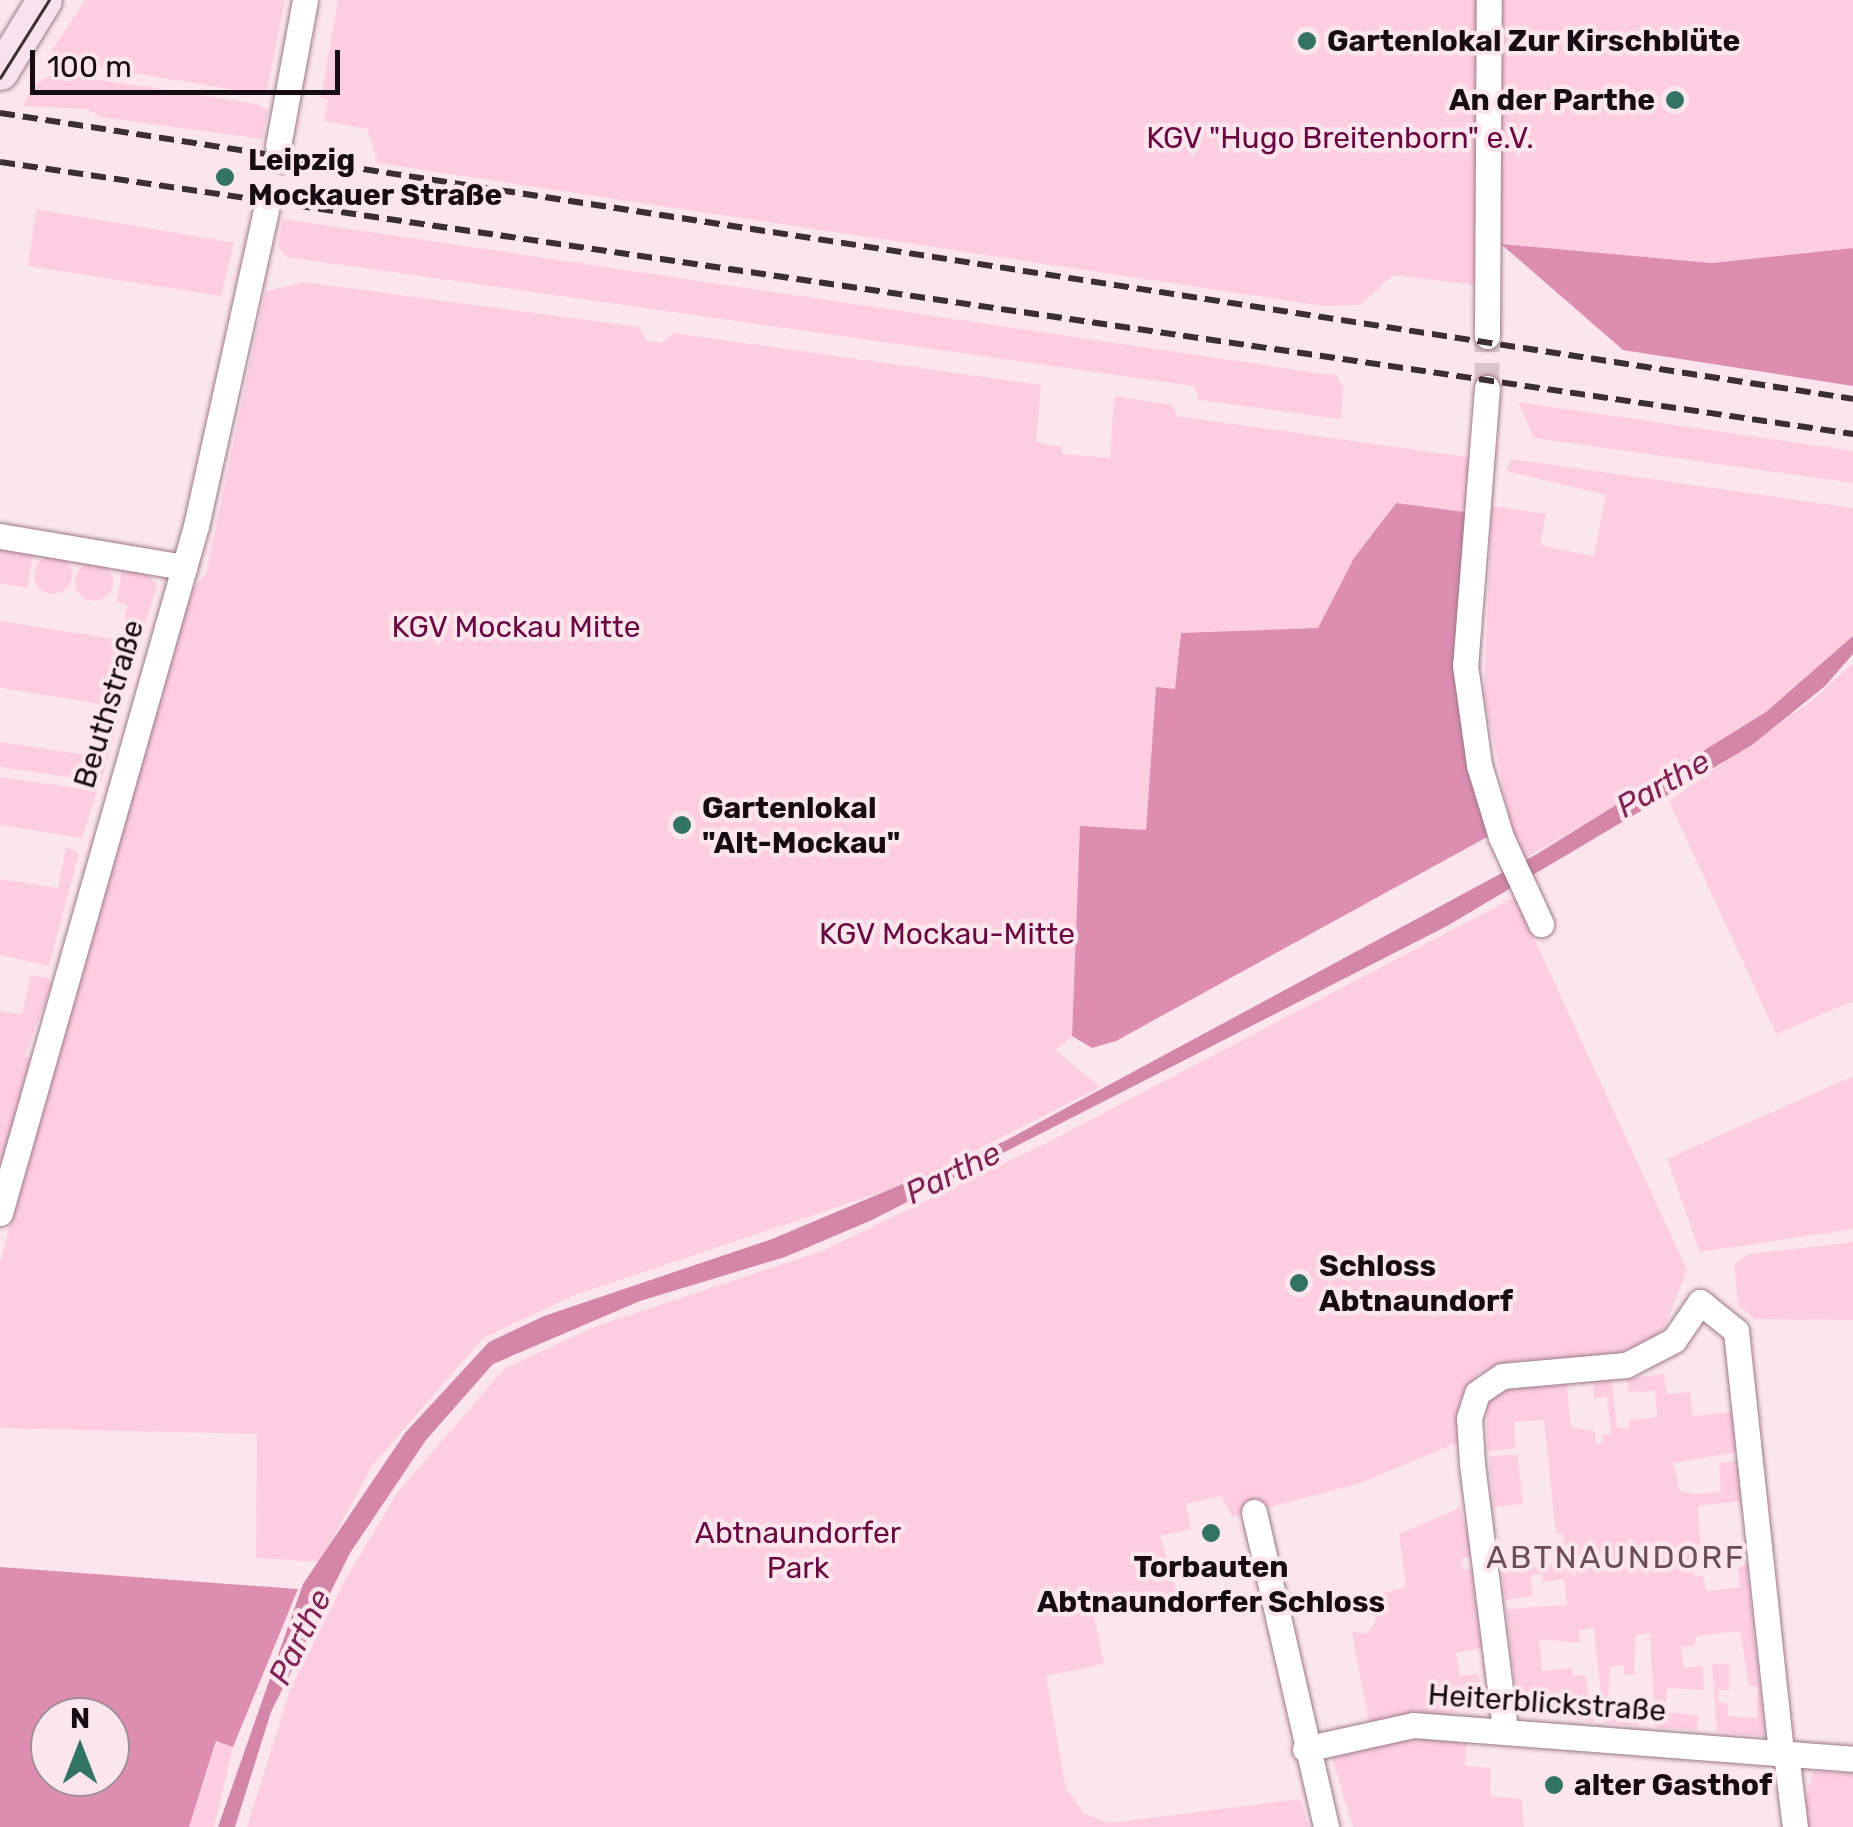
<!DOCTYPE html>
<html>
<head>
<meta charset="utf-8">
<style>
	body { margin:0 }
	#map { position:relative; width:1853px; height:1827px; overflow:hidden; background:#fce6ee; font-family:Rubik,sans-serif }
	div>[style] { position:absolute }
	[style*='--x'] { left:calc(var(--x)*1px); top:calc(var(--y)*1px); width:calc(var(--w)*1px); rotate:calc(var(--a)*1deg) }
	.green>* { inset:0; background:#fdcde0 }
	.round { border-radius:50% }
	.forest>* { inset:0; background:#dd8eb0 }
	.water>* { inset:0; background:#d486a8 }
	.minor-tunnel>* { height:25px; margin-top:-12.5px; transform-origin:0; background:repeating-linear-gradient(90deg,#dac5cd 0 25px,transparent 0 37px) }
	.roads { filter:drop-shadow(0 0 2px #9b7a87) drop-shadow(0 0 2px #9b7a87) }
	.minor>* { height:25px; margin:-12.5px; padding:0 12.5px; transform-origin:12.5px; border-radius:12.5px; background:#fff }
	.secondary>* { height:35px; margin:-17.5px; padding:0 17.5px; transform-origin:17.5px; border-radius:17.5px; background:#fae2ec }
	.tram>* { height:2.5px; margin:-1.25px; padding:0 1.25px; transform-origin:1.25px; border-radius:1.25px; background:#3b2f34 }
	.rail>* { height:6px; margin-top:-3px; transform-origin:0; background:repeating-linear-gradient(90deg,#3b2f34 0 15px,transparent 0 23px) }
	.dots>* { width:28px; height:28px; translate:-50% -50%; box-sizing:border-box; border:5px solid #fce6ee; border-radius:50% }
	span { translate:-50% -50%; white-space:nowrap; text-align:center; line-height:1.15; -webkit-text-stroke:9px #fce6ee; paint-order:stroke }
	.poi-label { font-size:30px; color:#170c11; font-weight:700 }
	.left { translate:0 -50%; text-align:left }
	.right { translate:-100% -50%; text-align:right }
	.park-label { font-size:30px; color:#690840 }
	.street-label { font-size:30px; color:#170c11 }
	.water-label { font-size:32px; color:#812555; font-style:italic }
	.neighbourhood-label { font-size:32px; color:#6b4e5a; letter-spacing:2.5px }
	.north { position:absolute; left:30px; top:1697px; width:100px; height:100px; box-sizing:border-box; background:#fce6ee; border:2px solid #a08f96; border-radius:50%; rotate:0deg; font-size:28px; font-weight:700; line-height:40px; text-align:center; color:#170c11 }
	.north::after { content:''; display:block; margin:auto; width:35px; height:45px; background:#337361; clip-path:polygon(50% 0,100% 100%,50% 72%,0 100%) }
	.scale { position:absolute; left:30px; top:50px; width:310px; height:45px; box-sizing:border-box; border:5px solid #170c11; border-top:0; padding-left:12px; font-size:30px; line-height:35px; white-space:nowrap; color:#170c11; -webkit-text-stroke:8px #fce6ee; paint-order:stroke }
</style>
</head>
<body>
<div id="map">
	<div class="green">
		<i style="clip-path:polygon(85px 0,285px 0,266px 95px,66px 62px,50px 53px)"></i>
		<i style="clip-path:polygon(338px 0,1480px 0,1481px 286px,1393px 275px,1360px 305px,1323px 306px,378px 163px,367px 129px,324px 121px,328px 100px,321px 98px)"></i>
		<i style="clip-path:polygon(1502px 0,1853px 0,1853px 248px,1712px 263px,1501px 244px,1494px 199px)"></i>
		<i style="clip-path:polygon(55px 73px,257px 104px,268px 111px,262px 139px,101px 117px,87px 109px,23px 106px,35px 84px)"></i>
		<i style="clip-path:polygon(36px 209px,234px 243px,221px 296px,28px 266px)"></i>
		<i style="clip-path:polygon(283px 219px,1337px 376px,1343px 387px,1341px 419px,1199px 400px,1194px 386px,286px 257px,278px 246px)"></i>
		<i style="clip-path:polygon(303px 282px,639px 327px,647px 341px,661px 343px,673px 333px,1041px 385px,1036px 442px,1062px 447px,1062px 454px,1110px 458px,1114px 396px,1172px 405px,1177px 416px,1474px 458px,1472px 513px,1395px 503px,1354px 558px,1318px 628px,1175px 690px,1156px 688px,1146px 831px,1080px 827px,1072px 1036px,1055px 1050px,1100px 1087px,918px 1180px,572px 1296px,483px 1338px,372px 1466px,320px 1562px,256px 1558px,257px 1434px,0 1428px,0 1263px,52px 1062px,161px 680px,193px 588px,206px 574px,265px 292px)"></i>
		<i style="clip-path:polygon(1518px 402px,1853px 451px,1853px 483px,1534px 438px)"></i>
		<i style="clip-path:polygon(1511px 459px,1853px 508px,1853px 636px,1802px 689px,1738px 736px,1519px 862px,1484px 696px,1492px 506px,1546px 514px,1540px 545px,1594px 556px,1606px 495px,1506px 471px)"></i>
		<i style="clip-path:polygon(0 549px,33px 554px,27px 588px,0 583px)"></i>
		<i class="round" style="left:34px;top:556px;width:38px;height:38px"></i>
		<i class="round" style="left:75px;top:563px;width:38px;height:38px"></i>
		<i style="clip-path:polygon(122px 569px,146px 573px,157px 585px,120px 707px,0 688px,0 621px,121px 640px,127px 605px,117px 602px)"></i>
		<i style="clip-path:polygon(1853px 663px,1853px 1001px,1776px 1034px,1669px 801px,1814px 699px)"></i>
		<i style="clip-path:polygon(104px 716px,119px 719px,101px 782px,0 767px,0 742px,93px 756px)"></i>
		<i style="clip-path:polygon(0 777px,97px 791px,82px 838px,0 825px)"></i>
		<i style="clip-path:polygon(66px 847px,79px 853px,49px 966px,0 955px,0 879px,58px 888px)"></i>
		<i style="clip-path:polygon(1515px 897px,1687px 1270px,1665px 1326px,1651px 1341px,1616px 1354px,1511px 1362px,1478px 1374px,1460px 1399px,1461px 1441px,1358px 1484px,1232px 1517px,1221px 1496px,1186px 1504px,1191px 1529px,1160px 1536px,1177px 1593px,1094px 1617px,1104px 1664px,1046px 1676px,1066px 1789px,1085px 1814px,1110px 1823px,1300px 1799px,1309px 1827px,247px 1827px,290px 1690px,344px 1582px,397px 1493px,505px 1368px,597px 1326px,822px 1251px,1048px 1142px)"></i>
		<i style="clip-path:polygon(31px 975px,48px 978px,51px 986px,25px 1056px,31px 1058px,0 1171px,0 1011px,22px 1014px)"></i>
		<i style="clip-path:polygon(1853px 1076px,1853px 1229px,1700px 1252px,1667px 1159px)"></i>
		<i style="clip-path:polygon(1853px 1242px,1853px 1320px,1755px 1319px,1738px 1305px,1734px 1264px,1749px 1254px)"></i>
		<i style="clip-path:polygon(1664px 1374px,1667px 1394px,1690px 1392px,1693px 1416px,1732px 1412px,1736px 1452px,1673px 1463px,1680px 1491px,1696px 1494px,1721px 1492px,1719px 1463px,1737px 1461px,1741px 1501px,1698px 1506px,1701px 1553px,1689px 1555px,1695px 1577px,1703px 1576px,1707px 1591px,1740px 1587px,1738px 1567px,1747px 1566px,1765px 1736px,1717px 1732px,1712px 1665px,1729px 1663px,1729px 1690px,1719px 1690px,1718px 1702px,1728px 1704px,1728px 1716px,1757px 1718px,1758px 1687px,1749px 1686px,1740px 1631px,1695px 1636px,1695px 1645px,1681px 1647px,1684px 1668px,1703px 1666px,1704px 1690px,1667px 1688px,1665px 1712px,1698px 1715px,1697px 1730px,1655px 1727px,1650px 1633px,1636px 1635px,1634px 1675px,1624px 1675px,1624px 1665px,1610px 1667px,1608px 1711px,1638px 1713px,1638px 1726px,1604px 1723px,1594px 1628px,1579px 1630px,1580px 1643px,1539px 1639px,1542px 1671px,1572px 1668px,1573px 1676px,1585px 1675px,1594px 1722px,1518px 1711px,1506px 1609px,1567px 1605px,1564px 1579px,1543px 1582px,1542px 1574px,1530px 1576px,1533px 1596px,1505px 1600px,1502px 1571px,1566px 1563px,1563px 1534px,1556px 1534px,1544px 1420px,1514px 1422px,1516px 1448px,1488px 1451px,1486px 1403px,1499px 1390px,1567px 1384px,1571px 1427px,1595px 1431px,1596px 1444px,1603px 1443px,1602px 1435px,1611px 1434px,1607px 1397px,1594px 1398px,1593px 1382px,1612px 1380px,1617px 1428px,1630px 1428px,1629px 1420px,1657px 1417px,1655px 1391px,1629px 1392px,1627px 1379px)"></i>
		<i style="clip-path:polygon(1517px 1454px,1523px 1504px,1494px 1507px,1489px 1457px)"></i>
		<i style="clip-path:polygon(1460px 1508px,1474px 1556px,1462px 1558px,1463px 1569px,1471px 1569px,1482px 1648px,1456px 1653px,1460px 1676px,1477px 1674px,1490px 1702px,1484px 1709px,1369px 1722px,1352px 1632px,1368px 1633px,1376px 1620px,1371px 1596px,1406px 1587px,1399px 1534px)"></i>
		<i style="clip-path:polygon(1411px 1738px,1467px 1739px,1465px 1766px,1491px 1768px,1490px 1796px,1522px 1799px,1524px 1827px,1353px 1827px,1332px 1758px)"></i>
		<i style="clip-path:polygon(217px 1741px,233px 1747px,214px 1827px,189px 1827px)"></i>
		<i style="clip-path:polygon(1813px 1772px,1853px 1773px,1853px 1827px,1808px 1827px,1805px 1800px)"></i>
	</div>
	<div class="forest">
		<i style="clip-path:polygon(1501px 244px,1712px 263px,1853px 248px,1853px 386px,1623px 350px)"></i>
		<i style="clip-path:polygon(1396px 503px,1472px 513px,1458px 617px,1489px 836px,1116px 1041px,1092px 1048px,1072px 1036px,1080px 826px,1146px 830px,1156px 687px,1175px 689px,1181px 633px,1318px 628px,1354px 558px)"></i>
		<i style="clip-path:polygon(evenodd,0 1567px,298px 1589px,233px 1747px,216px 1741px,189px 1827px,0 1827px,0 1567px,50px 1717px,110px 1717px,110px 1777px,50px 1777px,50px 1717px)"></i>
	</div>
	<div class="water">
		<i style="clip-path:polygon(1853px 636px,1853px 654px,1825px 686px,1752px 745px,1447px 926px,872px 1220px,785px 1257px,640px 1301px,493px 1364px,426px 1440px,350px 1553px,271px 1712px,235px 1827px,218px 1827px,303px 1584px,405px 1433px,489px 1342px,544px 1316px,772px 1239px,1005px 1141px,1537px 854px,1766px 712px)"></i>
	</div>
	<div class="minor-tunnel">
		<i style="--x:266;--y:210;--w:65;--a:-79.4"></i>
		<i style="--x:1487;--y:388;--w:52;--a:-90"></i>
	</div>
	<div class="roads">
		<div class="minor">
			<i style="--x:278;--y:146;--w:148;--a:-79.5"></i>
			<i style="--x:1487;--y:336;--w:336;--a:-89.7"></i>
			<i style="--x:1487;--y:388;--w:278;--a:94.5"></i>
			<i style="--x:1465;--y:665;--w:101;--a:82"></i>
			<i style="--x:1479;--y:765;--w:75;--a:73"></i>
			<i style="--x:1501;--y:837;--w:96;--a:65.3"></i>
			<i style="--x:0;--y:536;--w:187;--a:9.6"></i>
			<i style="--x:0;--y:1213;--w:714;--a:-74.08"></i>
			<i style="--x:196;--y:526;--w:324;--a:-77.5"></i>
			<i style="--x:1254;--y:1512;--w:323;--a:77.1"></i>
			<i style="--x:1505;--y:1729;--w:268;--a:-97.1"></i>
			<i style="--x:1472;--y:1463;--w:45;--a:-93.8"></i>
			<i style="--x:1469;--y:1418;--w:26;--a:-72"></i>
			<i style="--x:1477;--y:1393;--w:30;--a:-34"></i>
			<i style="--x:1502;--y:1376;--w:124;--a:-5.1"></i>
			<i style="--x:1626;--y:1365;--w:54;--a:-27.5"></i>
			<i style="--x:1674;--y:1340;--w:46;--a:-55.6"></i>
			<i style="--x:1700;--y:1302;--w:46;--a:38.9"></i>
			<i style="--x:1736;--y:1331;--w:425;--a:83.9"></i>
			<i style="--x:1305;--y:1749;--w:111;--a:-12.5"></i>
			<i style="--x:1413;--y:1725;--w:441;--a:4.4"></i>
			<i style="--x:1786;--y:1754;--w:74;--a:83"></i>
		</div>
		<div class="secondary">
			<i style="--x:0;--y:72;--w:84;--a:-58.6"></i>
		</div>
	</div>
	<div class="tram">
		<i style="--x:0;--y:78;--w:92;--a:-57.9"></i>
	</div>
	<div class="rail">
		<i style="--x:0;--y:113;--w:1875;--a:8.77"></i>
		<i style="--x:0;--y:162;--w:1873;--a:8.35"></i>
	</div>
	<div class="dots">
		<i style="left:1307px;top:41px;background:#337361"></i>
		<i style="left:1675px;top:100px;background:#337361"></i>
		<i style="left:225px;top:177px;background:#337361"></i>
		<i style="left:682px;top:825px;background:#337361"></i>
		<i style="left:1299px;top:1283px;background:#337361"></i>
		<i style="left:1211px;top:1533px;background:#337361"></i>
		<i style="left:1554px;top:1785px;background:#337361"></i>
	</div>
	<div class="poi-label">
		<span class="left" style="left:1327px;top:41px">Gartenlokal Zur Kirschblüte</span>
		<span class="right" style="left:1655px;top:100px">An der Parthe</span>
		<span class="left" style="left:248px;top:177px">Leipzig<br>Mockauer Straße</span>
		<span class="left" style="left:702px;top:825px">Gartenlokal<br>"Alt-Mockau"</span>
		<span class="left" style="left:1319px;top:1283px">Schloss<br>Abtnaundorf</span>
		<span style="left:1211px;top:1584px">Torbauten<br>Abtnaundorfer Schloss</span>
		<span class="left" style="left:1574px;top:1785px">alter Gasthof</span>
	</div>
	<div class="park-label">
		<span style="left:1340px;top:138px">KGV "Hugo Breitenborn" e.V.</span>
		<span style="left:516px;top:627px">KGV Mockau Mitte</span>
		<span style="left:947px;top:934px">KGV Mockau-Mitte</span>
		<span style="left:798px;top:1550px">Abtnaundorfer<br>Park</span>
	</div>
	<div class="street-label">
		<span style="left:109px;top:704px;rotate:-73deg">Beuthstraße</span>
		<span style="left:1547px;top:1703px;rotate:4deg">Heiterblickstraße</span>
	</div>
	<div class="water-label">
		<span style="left:1663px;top:784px;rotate:-30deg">Parthe</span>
		<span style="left:953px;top:1173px;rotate:-26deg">Parthe</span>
		<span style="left:300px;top:1637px;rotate:-64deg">Parthe</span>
	</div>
	<div class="neighbourhood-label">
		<span style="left:1616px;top:1557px">ABTNAUNDORF</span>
	</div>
	<div class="north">N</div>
	<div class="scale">100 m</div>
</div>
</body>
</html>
